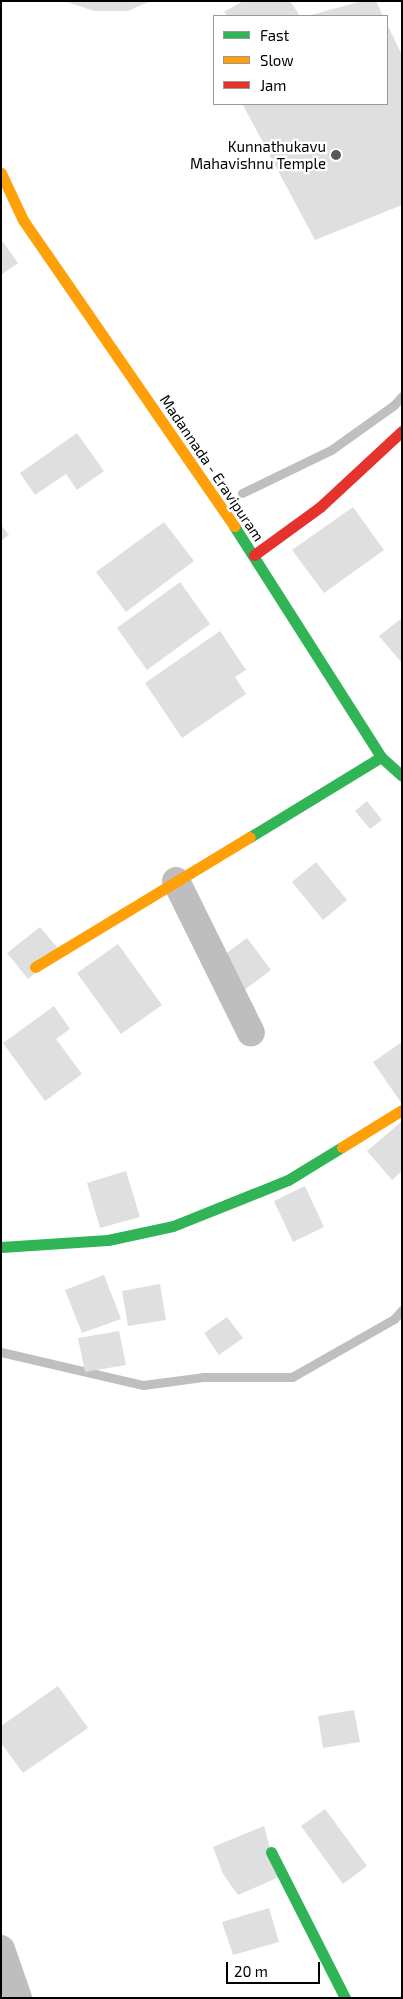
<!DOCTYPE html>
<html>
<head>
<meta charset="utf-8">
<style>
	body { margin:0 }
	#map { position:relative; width:403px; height:1999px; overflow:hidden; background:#fff; font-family:"Exo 2",sans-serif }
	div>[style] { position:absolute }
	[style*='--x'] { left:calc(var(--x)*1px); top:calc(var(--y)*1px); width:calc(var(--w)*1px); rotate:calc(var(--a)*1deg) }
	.stream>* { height:9px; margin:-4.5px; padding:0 4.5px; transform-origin:4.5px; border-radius:4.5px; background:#bfbfbf }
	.building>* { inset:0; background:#dfdfdf }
	.street>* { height:28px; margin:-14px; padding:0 14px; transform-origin:14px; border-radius:14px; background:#bebebe }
	.fast>* { height:11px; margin:-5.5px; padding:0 5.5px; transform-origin:5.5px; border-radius:5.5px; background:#30b455 }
	.slow>* { height:11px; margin:-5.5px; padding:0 5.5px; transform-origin:5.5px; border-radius:5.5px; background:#ff9f0a }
	.jam>* { height:11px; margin:-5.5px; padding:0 5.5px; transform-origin:5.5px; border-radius:5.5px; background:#e5322d }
	.dots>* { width:14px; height:14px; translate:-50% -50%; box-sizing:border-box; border:2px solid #fff; border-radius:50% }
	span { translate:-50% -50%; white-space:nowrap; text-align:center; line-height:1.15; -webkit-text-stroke:4.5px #fff; paint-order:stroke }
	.poi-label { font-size:15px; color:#000 }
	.right { translate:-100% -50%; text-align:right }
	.street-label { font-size:15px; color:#000 }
	.frame { position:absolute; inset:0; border:2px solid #000; pointer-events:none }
	.legend { position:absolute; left:213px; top:15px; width:175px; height:90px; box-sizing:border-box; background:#fff; border:1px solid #999; margin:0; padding:6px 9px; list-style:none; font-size:15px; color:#000 }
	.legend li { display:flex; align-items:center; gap:10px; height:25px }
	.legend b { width:25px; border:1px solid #999 }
	.scale { position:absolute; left:226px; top:1962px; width:94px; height:22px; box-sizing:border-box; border:2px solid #000; border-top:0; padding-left:6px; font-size:15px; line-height:18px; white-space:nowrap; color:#000; -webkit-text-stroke:4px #fff; paint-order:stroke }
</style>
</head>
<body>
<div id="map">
	<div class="stream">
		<i style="--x:242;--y:493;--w:99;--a:-25.8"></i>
		<i style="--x:331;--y:450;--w:77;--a:-35.5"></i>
		<i style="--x:394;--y:405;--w:12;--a:-48"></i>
		<i style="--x:1;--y:1352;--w:146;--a:13.1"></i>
		<i style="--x:143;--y:1385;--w:62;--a:-7.5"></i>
		<i style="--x:204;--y:1377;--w:88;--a:0"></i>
		<i style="--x:292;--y:1377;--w:117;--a:-29.6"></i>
		<i style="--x:394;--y:1319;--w:12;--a:-48"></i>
	</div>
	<div class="building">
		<i style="clip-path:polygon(64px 1px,151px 1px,128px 11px,94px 11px)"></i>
		<i style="clip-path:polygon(243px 1px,290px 1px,300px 16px,227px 16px,224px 12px)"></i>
		<i style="clip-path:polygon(362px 1px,376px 1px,383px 16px,307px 16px)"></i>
		<i style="clip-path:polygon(387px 24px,402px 55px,402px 205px,315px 240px,243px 105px,387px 104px)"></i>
		<i style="clip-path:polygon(3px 242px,18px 263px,1px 275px,1px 243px)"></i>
		<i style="clip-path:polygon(77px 433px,104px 471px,77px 490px,66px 474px,35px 495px,20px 473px)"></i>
		<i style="clip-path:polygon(353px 507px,384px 550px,324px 593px,292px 550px)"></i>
		<i style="clip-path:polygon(164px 522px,194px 561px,126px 612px,96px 572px)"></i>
		<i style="clip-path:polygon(1px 525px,9px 535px,1px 541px)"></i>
		<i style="clip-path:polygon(180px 582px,210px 624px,147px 670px,117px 628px)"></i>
		<i style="clip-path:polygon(402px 618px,402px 663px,379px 636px)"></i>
		<i style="clip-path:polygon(220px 631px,246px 670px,235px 677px,246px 694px,182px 738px,145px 683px)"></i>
		<i style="clip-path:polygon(367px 801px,382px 820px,370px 829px,355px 811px)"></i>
		<i style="clip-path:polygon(316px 862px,347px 900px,323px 920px,292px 882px)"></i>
		<i style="clip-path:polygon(40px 927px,61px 952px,28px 979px,7px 953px)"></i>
		<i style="clip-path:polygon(247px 938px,271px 970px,243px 991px,220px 958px)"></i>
		<i style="clip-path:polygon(118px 944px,162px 1005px,121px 1034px,77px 973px)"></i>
		<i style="clip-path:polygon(54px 1006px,70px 1029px,56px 1039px,82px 1074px,45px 1101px,3px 1043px)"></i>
		<i style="clip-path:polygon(402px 1042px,402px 1104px,373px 1062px)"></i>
		<i style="clip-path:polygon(402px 1121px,402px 1171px,392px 1180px,367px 1151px)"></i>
		<i style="clip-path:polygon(126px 1171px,140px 1217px,100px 1228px,87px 1183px)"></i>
		<i style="clip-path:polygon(305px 1186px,324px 1227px,293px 1242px,274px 1201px)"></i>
		<i style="clip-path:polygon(104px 1275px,121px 1319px,82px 1333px,65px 1290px)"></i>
		<i style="clip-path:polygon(160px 1284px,166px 1320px,128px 1326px,122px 1291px)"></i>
		<i style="clip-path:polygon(227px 1317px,243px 1338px,219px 1355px,204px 1333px)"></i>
		<i style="clip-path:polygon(119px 1331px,126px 1365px,85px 1372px,78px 1338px)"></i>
		<i style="clip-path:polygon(58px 1686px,88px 1728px,23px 1773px,1px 1743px,1px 1726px)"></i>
		<i style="clip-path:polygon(354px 1710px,360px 1742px,323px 1748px,318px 1716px)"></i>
		<i style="clip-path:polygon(325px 1809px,367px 1866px,343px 1884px,301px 1826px)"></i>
		<i style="clip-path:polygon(264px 1826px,271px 1852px,286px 1874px,238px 1895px,223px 1874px,213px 1847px)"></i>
		<i style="clip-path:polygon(269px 1908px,279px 1942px,233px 1955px,222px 1922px)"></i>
	</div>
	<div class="street">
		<i style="--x:176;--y:881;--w:169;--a:63.7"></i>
		<i style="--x:1;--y:1949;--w:52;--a:70.9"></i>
	</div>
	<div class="fast">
		<i style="--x:234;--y:526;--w:274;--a:57.5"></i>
		<i style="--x:381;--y:757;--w:28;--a:42"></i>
		<i style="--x:250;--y:837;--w:153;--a:-31.4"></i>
		<i style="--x:1;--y:1247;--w:107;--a:-3.7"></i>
		<i style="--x:108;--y:1240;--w:66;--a:-12.2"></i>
		<i style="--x:173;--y:1226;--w:124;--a:-21.8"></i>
		<i style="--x:288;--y:1180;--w:63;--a:-31.4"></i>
		<i style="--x:271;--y:1852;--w:164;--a:63.1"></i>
	</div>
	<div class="slow">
		<i style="--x:1;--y:173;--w:52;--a:64.9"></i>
		<i style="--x:23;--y:220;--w:372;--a:55.4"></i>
		<i style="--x:35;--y:967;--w:251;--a:-31.2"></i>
		<i style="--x:342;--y:1147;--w:70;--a:-31.7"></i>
	</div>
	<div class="jam">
		<i style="--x:254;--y:555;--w:82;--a:-36"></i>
		<i style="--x:320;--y:507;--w:112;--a:-42.8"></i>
	</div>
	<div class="dots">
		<i style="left:336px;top:155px;background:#595959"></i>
	</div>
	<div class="poi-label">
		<span class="right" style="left:326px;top:155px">Kunnathukavu<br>Mahavishnu Temple</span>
	</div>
	<div class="street-label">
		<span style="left:212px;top:468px;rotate:56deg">Madannada - Eravipuram</span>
	</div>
	<div class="frame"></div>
	<ul class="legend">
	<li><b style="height:6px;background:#30b455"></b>Fast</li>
	<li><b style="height:6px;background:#ff9f0a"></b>Slow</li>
	<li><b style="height:6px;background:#e5322d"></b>Jam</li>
	</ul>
	<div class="scale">20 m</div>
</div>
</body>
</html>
